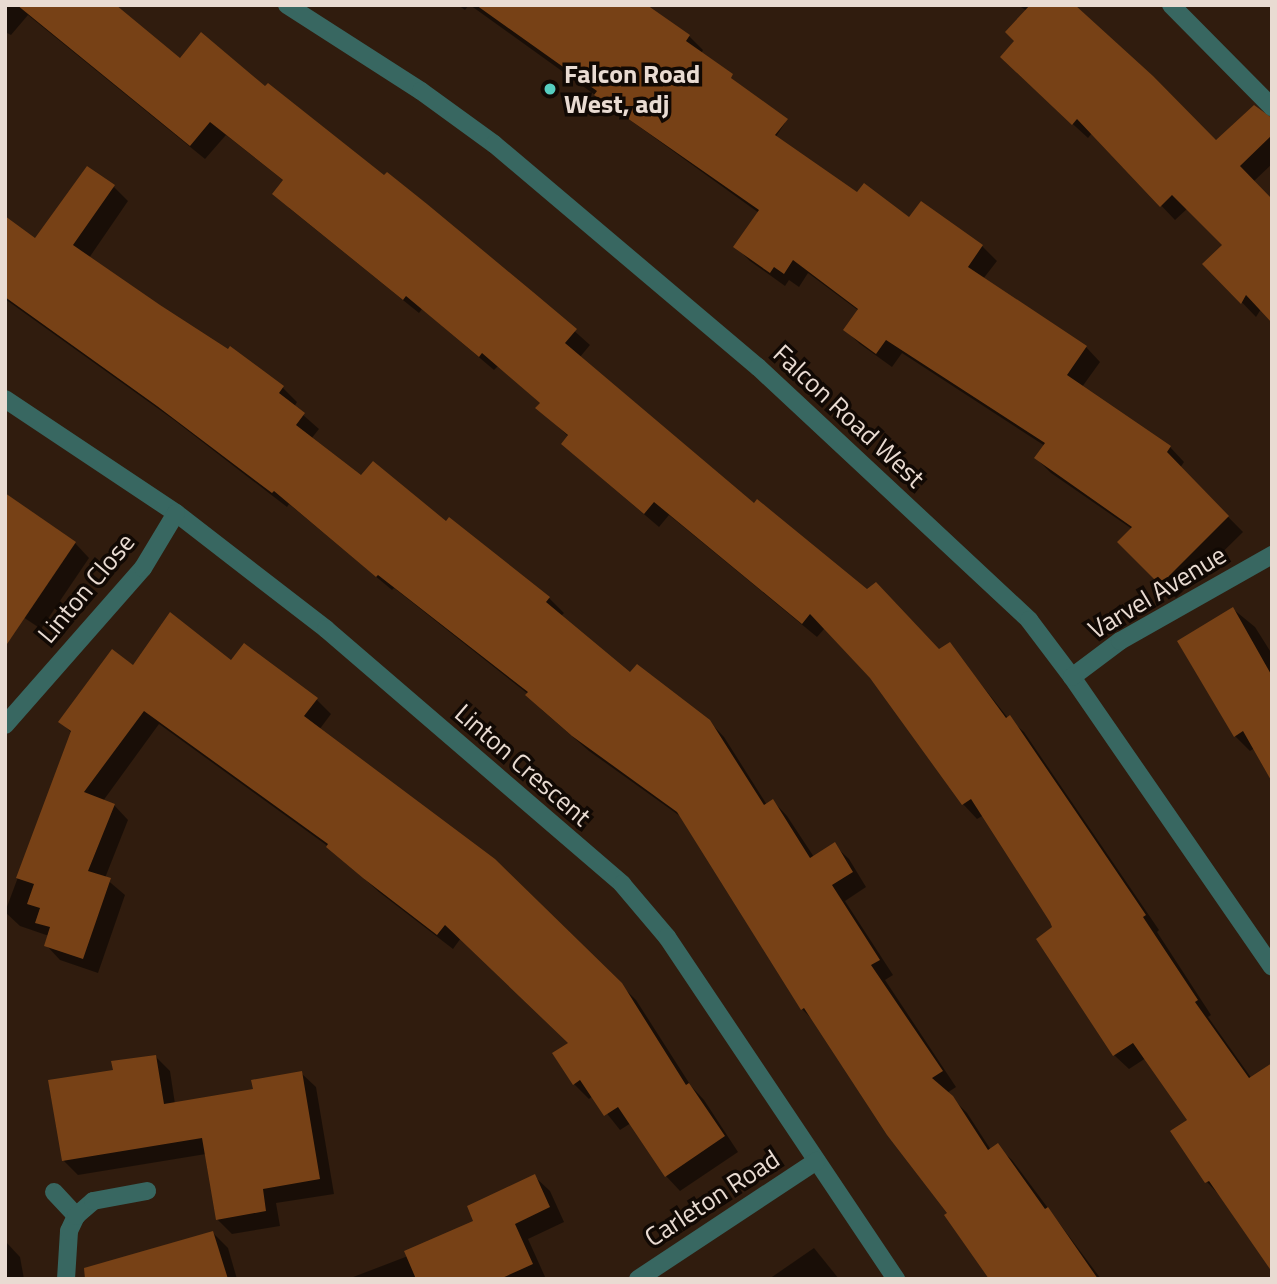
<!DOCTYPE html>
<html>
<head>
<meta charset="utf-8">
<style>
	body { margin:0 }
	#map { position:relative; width:1277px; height:1284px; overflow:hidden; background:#301c0e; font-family:"Titillium Web",sans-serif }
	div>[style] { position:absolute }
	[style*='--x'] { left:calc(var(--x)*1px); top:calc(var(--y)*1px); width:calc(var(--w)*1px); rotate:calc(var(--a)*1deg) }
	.shadow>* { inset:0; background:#0007 }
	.building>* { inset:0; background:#774116 }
	.minor>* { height:18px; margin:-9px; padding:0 9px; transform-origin:9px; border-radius:9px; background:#386761 }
	.dots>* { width:19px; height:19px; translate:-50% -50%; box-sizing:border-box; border:4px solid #110904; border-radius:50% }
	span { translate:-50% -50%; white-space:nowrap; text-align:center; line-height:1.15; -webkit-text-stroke:7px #110904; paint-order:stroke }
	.poi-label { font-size:26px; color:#e9dbd2; font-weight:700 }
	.left { translate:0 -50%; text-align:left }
	.street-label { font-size:26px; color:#e9dbd2 }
	.frame { position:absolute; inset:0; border:7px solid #e9dbd2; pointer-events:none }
</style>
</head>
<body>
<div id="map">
	<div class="shadow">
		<i style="clip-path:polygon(5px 5px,112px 5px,180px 61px,265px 88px,532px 293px,590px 345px,580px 357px,754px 505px,940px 651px,949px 644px,1008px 718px,1024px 732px,1159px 930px,1157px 932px,1211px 1015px,1208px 1017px,1252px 1079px,1221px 1197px,1207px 1182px,1172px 1132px,1189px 1120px,1146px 1058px,1129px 1069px,1114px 1055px,1055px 928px,984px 815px,977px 819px,963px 804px,871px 677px,825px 628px,817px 637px,669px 515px,659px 527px,578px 458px,569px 437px,538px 408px,542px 404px,498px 366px,494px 370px,422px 309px,419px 313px,289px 208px,284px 181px,226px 135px,205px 159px,28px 15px,11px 35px,5px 32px)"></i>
		<i style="clip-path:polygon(458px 5px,469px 5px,465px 10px)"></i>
		<i style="clip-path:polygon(470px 5px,629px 5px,689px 36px,703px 50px,701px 54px,785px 123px,761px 159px,857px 195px,910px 219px,921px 203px,982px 246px,997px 261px,983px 279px,1086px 347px,1100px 362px,1082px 387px,1170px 447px,1184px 462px,1180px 468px,1243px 532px,1176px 598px,1120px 542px,1132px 529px,1051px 473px,1036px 458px,1045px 446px,902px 353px,892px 367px,860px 344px,845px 330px,859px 311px,808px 273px,799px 287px,789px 280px,785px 286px,750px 261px,735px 246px,759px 213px)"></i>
		<i style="clip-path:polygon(1018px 5px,1073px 5px,1216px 143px,1272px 119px,1272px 164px,1253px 182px,1261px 309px,1256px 317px,1205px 264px,1224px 245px,1188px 208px,1175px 220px,1092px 133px,1088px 138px,1016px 72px,1016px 42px,1027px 11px)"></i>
		<i style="clip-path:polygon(114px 187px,128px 201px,89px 258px,283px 388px,297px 402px,294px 407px,319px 429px,311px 439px,362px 477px,446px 523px,449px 520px,549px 598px,564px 613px,561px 616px,630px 675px,709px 721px,724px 737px,767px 805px,773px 801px,787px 816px,814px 857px,834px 845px,849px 859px,866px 887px,845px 901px,893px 975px,885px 980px,956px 1087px,947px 1093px,967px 1113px,991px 1150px,997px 1146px,1012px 1160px,1101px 1279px,990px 1279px,949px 1214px,815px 1022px,802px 1009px,684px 819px,589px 751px,542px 710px,528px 694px,394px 588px,392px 590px,289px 504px,287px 507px,174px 420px,5px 299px,5px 218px,36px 241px)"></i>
		<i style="clip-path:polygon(75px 543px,89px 558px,41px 629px,5px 605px)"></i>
		<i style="clip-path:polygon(1233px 609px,1255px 627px,1272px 654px,1272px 776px,1255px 748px,1250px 751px,1235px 736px)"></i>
		<i style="clip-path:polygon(232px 662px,317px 700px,331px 714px,319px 730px,494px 860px,636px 1000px,691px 1086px,704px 1100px,738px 1152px,680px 1191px,666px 1176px,631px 1123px,620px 1130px,593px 1096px,589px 1099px,574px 1084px,571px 1044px,461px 938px,453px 949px,379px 892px,329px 847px,159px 724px,103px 801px,114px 805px,128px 820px,105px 878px,125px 895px,98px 973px,60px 960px,46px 945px,49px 936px,20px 926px,5px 912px,72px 733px,61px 722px,133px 667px)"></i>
		<i style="clip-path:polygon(156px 1057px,170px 1071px,175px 1104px,255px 1090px,301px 1073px,316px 1087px,334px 1194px,276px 1203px,280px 1226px,232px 1234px,217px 1219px,206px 1154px,78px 1175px,64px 1161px,115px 1072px)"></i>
		<i style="clip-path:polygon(535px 1177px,550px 1191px,564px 1222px,528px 1239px,546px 1279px,348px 1279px,408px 1256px,476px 1222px)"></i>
		<i style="clip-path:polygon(213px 1233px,228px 1248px,237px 1279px,126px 1279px)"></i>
		<i style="clip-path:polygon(6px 1242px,20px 1257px,24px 1279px,5px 1279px)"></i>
		<i style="clip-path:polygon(814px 1248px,839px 1279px,769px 1279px)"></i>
	</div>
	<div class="building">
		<i style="clip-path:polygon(17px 5px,116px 5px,180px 58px,201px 32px,265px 86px,268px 83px,384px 175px,387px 172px,427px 204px,533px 292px,577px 329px,565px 343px,754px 503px,757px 499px,867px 589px,876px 582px,939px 649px,950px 642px,1006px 718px,1010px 715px,1087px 828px,1146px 915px,1143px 917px,1198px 1000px,1195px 1002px,1249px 1078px,1272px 1063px,1272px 1272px,1209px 1181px,1205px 1183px,1170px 1131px,1187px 1120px,1133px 1043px,1113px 1056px,1036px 939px,1052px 927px,1050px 922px,971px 799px,962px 805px,870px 678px,810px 614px,802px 624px,654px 502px,644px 514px,561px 444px,568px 435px,535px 408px,540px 403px,482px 353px,479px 357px,406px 296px,403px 300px,272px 194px,283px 180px,210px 122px,190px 146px)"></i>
		<i style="clip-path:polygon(476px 5px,647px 5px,690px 35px,686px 41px,733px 74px,731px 78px,788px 119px,775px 135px,857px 192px,864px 183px,909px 217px,921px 201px,983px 245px,968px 267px,1087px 346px,1067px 375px,1171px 446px,1167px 452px,1229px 516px,1160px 585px,1117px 542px,1132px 527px,1034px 458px,1045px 443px,886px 340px,876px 354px,843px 330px,858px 309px,793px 260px,784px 274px,774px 267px,770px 273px,733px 247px,759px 210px,594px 95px,597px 91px)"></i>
		<i style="clip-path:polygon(1030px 5px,1075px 5px,1153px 76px,1216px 140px,1254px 105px,1272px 118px,1272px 135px,1240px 166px,1272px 199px,1272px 323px,1246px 295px,1241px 304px,1202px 264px,1222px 245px,1172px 195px,1160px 207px,1077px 119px,1072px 125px,1000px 57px,1014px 41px,1005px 32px)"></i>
		<i style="clip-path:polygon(87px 166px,115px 185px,73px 245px,160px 305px,228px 349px,230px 346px,284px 386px,279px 393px,305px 413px,296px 425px,361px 475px,373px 461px,446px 521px,449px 517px,550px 597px,546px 602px,630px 672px,637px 664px,710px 720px,764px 805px,773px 799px,810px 858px,835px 842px,853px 872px,832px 885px,880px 960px,871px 965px,943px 1071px,932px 1078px,953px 1096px,988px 1150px,998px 1143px,1045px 1209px,1048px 1207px,1098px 1279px,989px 1279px,944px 1215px,947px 1213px,887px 1135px,804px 1008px,801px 1010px,677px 812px,572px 736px,525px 695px,528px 692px,378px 575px,376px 577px,274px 491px,272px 493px,157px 406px,5px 297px,5px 216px,35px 238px)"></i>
		<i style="clip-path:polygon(5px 493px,76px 542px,5px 647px)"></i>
		<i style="clip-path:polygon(1233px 607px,1272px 676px,1272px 782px,1243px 731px,1234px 737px,1177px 641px)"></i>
		<i style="clip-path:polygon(170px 612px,231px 660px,244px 643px,318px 698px,304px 716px,495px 859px,622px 983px,686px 1085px,689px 1083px,725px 1136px,665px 1177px,618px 1107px,604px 1116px,580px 1080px,573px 1085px,552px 1053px,568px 1043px,445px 925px,437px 935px,363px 878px,326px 847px,328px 844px,144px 711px,84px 792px,115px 804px,88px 871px,111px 878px,83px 959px,44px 946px,50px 927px,35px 923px,40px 908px,27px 904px,34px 884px,16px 878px,71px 731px,58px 722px,112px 649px,133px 665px)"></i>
		<i style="clip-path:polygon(156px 1055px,164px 1104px,253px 1089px,251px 1080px,302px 1071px,320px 1179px,263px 1189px,266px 1211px,216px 1220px,202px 1138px,62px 1161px,48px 1080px,113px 1070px,111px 1061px)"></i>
		<i style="clip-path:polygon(535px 1174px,550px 1207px,515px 1224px,533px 1264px,500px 1279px,416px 1279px,404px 1251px,473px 1221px,467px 1206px)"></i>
		<i style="clip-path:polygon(213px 1231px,228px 1279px,85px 1279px,84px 1268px)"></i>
	</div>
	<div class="minor">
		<i style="--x:287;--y:5;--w:159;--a:32.7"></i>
		<i style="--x:421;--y:91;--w:90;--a:36"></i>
		<i style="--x:494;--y:144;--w:346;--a:40.2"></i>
		<i style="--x:758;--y:367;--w:371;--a:43"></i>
		<i style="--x:1029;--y:620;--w:71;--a:53"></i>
		<i style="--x:1072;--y:677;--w:352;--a:55.4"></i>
		<i style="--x:1171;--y:5;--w:144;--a:45.3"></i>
		<i style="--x:5;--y:399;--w:206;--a:33.7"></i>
		<i style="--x:176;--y:513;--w:190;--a:37.7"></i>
		<i style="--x:326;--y:629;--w:391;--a:40.7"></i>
		<i style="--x:622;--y:884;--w:70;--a:49.7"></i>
		<i style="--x:667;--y:937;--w:412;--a:56.2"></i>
		<i style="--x:1072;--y:677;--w:60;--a:-36.9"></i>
		<i style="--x:1120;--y:641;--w:175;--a:-29.5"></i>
		<i style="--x:5;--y:725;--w:209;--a:-48.7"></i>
		<i style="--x:143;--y:568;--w:64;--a:-59"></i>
		<i style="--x:54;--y:1192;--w:33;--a:47"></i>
		<i style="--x:66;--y:1279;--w:48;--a:-86.4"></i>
		<i style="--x:69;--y:1231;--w:17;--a:-65"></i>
		<i style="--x:76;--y:1216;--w:23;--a:-41"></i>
		<i style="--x:93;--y:1201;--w:55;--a:-10.5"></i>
		<i style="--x:638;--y:1279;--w:214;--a:-33.5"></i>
	</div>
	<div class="dots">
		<i style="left:550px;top:89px;background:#57cec1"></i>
	</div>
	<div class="poi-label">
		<span class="left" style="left:564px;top:89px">Falcon Road<br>West, adj</span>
	</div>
	<div class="street-label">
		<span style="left:849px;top:416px;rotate:43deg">Falcon Road West</span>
		<span style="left:86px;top:588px;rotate:-50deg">Linton Close</span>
		<span style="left:1157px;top:592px;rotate:-31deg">Varvel Avenue</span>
		<span style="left:523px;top:765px;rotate:41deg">Linton Crescent</span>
		<span style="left:712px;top:1198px;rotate:-33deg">Carleton Road</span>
	</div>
	<div class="frame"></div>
</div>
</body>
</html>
